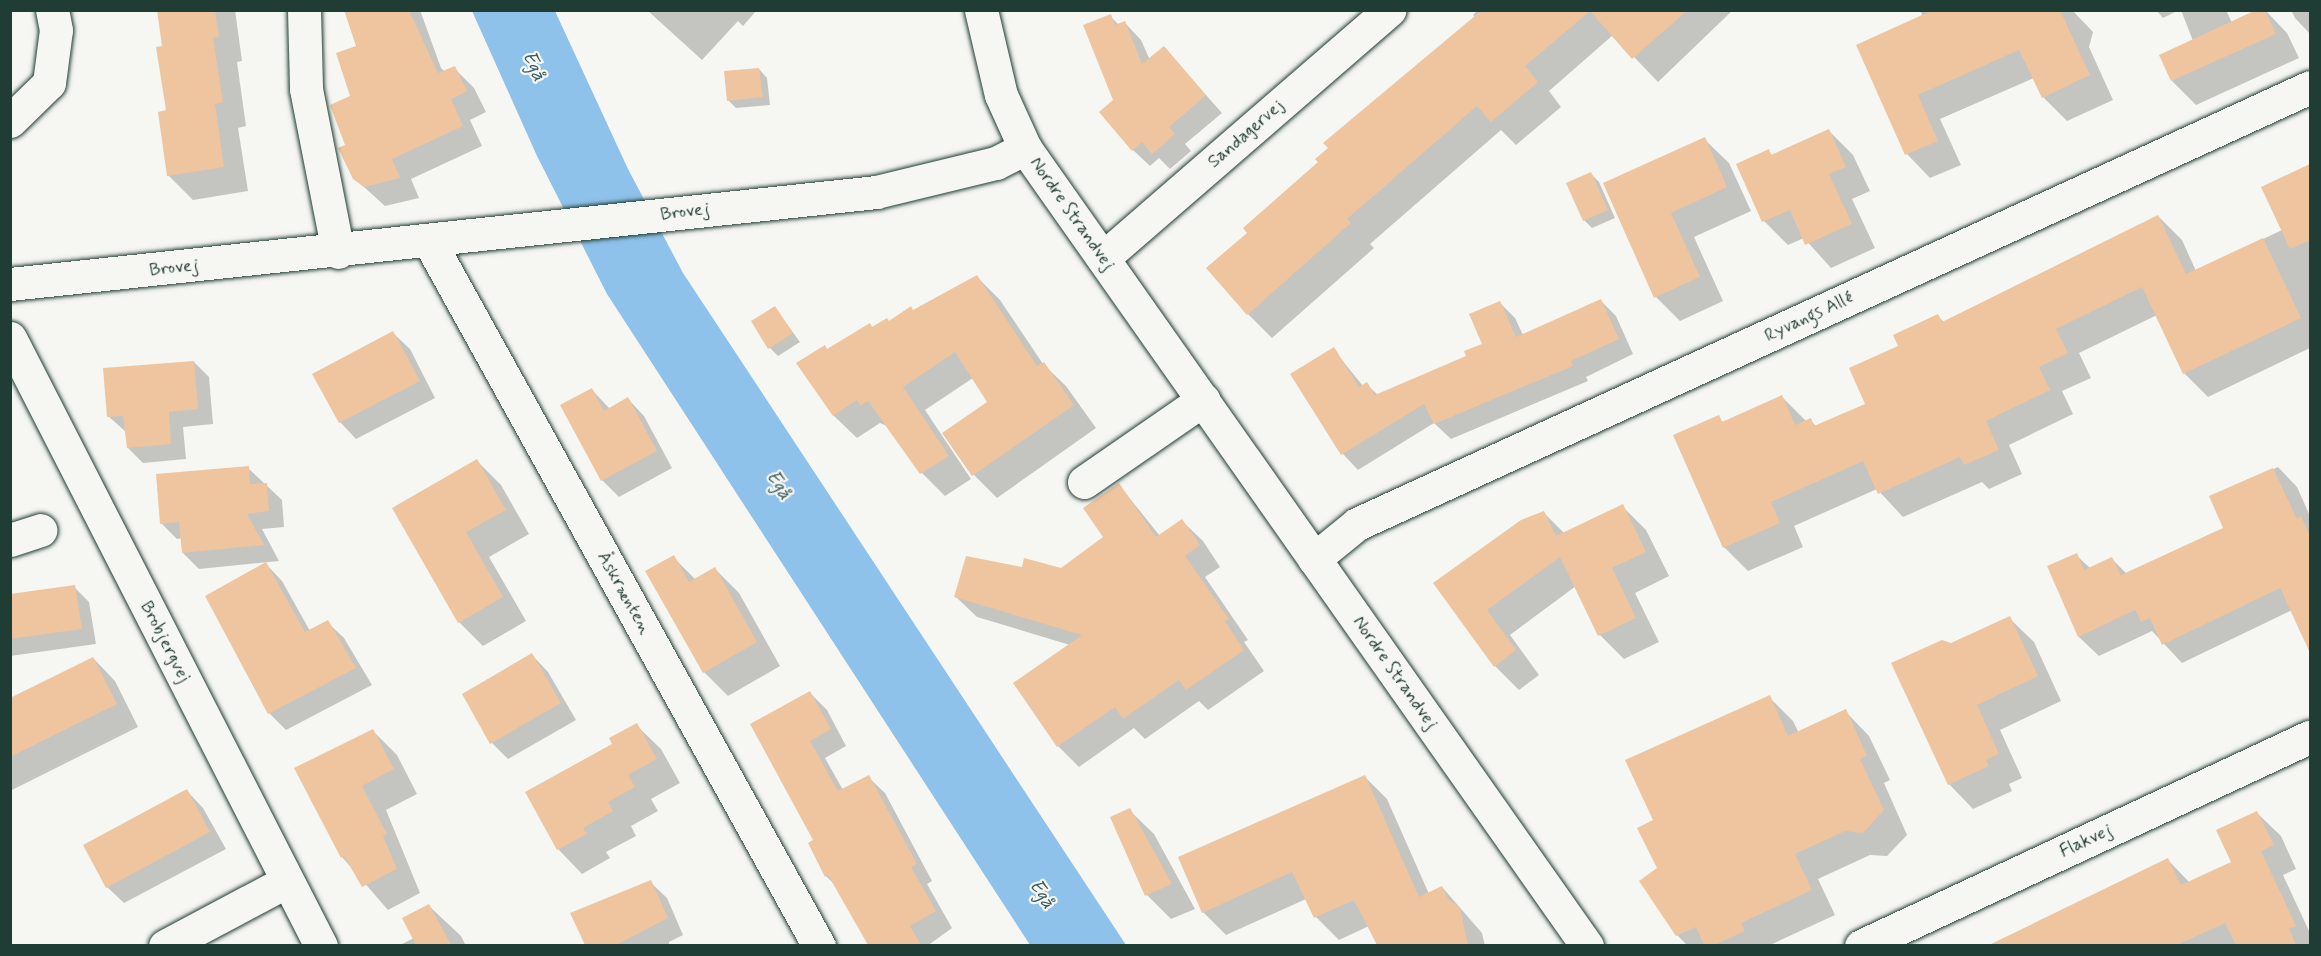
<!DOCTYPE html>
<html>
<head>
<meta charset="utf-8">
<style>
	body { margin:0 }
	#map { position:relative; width:2321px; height:956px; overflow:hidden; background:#f6f6f2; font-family:Mynerve,sans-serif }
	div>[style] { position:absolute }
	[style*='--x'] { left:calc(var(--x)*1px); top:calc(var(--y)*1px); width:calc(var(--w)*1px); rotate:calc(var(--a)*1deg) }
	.water>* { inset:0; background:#8fc2eb }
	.shadow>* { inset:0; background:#0003 }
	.building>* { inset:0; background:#eec59e }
	.roads { filter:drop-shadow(0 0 2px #1f3d34) drop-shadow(0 0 2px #1f3d34) }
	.minor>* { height:33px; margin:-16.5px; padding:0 16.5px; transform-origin:16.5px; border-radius:16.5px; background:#f6f6f2 }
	span { translate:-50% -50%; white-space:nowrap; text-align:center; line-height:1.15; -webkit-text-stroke:4.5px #f6f6f2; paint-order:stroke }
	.street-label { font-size:18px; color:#1f3d34 }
	.water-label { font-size:20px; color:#3b5e62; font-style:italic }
	.frame { position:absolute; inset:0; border:12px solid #1f3d34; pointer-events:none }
</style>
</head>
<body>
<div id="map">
	<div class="water">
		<i style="clip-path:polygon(472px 11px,555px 11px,628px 169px,683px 273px,1126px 945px,1030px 945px,607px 294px,537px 156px)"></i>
	</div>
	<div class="shadow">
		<i style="clip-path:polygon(158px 10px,235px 10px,242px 61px,237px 62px,246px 126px,238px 128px,248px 191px,193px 200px,168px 175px,164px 47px)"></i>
		<i style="clip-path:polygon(346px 10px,420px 10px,441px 68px,445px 72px,454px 68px,474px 88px,486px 112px,470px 120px,482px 146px,411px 179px,419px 198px,385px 206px,354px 178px,347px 146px,358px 47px)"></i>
		<i style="clip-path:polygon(647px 10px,757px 10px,743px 26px,738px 21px,702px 60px)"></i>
		<i style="clip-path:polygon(1478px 10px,1733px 10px,1658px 82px,1613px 35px,1549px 91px,1561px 107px,1516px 145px,1501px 130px,1370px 244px,1374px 248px,1272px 338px,1248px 314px,1249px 233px,1476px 18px,1473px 15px)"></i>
		<i style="clip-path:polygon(1920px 10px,2072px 10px,2093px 32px,2089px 47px,2113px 100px,2067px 121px,2043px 97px,2034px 78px,1940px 119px,1961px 165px,1930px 178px,1907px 154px,1923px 17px)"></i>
		<i style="clip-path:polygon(2156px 10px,2179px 10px,2163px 18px)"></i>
		<i style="clip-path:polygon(2181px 10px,2226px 10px,2232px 23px,2265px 10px,2287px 33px,2299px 58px,2196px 105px,2172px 81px,2193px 41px)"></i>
		<i style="clip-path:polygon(2291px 10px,2310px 10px,2310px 34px,2295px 18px)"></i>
		<i style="clip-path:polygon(1110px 16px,1119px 25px,1125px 23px,1141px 40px,1150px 60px,1164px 48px,1222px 113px,1185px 144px,1191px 151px,1170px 169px,1159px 158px,1150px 166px,1133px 150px,1115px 101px)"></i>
		<i style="clip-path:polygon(759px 69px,767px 78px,770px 105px,736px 108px,728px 100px)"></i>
		<i style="clip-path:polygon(1829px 131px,1853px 155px,1870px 191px,1852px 199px,1875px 248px,1831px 268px,1804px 238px,1788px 245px,1764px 221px,1768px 151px,1773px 156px)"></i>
		<i style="clip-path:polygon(1704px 139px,1729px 163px,1751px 211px,1694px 237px,1723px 301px,1680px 321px,1656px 297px,1605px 183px)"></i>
		<i style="clip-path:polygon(2310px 166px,2310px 348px,2208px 397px,2184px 373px,2157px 315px,2079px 353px,2091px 378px,2062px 391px,2073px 414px,2009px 445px,2022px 474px,1989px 489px,1982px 482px,1903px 517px,1877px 489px,1794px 526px,1803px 547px,1748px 571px,1724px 547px,1718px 417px,1724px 423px,1782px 397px,1807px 422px,1810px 420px,1817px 427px,1867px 404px,1900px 347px,1938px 316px,1944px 322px,2158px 216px,2182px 240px,2196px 271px,2282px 230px,2263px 188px)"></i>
		<i style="clip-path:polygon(1591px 174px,1599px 182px,1615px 218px,1592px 228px,1584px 220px)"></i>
		<i style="clip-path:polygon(977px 277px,1000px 300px,1043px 364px,1066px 386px,1096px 428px,997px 498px,974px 475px,945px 433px,989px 402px,973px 378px,925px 410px,971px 479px,945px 496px,922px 473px,887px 426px,880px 423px,857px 438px,834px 416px,798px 364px,914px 311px)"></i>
		<i style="clip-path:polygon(1600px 300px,1616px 316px,1633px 354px,1586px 377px,1588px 381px,1451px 439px,1434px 423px,1358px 470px,1343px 454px,1292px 375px,1333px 349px,1363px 386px,1366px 384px,1378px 395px,1468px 357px,1484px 345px,1499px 302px,1515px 318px,1523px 335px)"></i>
		<i style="clip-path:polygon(775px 308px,800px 342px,778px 356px,770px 348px)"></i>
		<i style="clip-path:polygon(393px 333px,410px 349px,435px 398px,356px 439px,340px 422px)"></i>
		<i style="clip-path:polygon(194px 362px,209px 377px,213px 424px,183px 427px,186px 459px,143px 463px,128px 448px,126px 432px,108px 416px)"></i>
		<i style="clip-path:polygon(592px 390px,610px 409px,628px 399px,644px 416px,672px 468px,619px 497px,602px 480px)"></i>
		<i style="clip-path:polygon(477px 461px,501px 485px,529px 534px,489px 557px,526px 621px,483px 646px,459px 622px,394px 509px)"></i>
		<i style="clip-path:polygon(2278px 467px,2297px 487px,2310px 516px,2310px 632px,2292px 610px,2182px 663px,2152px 631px,2099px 656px,2079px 637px,2049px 567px,2076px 555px,2091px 569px,2112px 559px,2127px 574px,2225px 528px,2211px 497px)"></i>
		<i style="clip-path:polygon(248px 468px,282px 500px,284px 527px,262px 529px,279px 561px,199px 569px,183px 553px,182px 538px,177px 539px,161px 523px)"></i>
		<i style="clip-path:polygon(1119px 485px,1160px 536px,1182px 521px,1203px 541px,1220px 567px,1205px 577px,1248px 640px,1244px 642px,1264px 671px,1208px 710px,1199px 701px,1145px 739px,1134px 728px,1079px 767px,1058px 746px,1015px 683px,1070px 645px,977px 617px,956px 597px,1023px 569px,1061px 570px,1105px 537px)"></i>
		<i style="clip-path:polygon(1622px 506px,1646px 530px,1669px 576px,1635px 593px,1659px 642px,1624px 659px,1600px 635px,1576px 586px,1510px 635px,1539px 675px,1519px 690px,1495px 666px,1435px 584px,1543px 512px,1565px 534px)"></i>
		<i style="clip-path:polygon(673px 557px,696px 580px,715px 569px,739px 593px,780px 666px,728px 696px,704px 672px)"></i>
		<i style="clip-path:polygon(266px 564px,282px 581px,310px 631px,327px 622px,344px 638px,372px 685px,286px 730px,270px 714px,207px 596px)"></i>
		<i style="clip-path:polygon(74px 587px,89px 602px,96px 644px,10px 656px,10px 596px)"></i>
		<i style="clip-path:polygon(2009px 618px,2034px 642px,2061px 701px,2000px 730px,2022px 778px,2009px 784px,2012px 791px,1973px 809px,1949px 784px,1951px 645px)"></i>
		<i style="clip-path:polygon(532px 655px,548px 672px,576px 720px,508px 759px,492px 743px)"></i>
		<i style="clip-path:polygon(93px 658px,115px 681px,138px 727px,10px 791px,10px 699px)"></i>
		<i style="clip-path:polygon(810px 693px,827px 710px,846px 746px,825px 758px,843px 790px,868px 777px,885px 793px,932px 881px,927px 884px,952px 928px,927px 946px,870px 946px,836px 886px,826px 876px,815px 841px,752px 725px)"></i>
		<i style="clip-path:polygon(1769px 697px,1793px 721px,1799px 733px,1845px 711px,1869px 736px,1890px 780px,1884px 783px,1907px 835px,1887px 856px,1870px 855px,1818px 879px,1835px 915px,1768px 946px,1688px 946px,1677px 935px,1659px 868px,1655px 821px)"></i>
		<i style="clip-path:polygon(636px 725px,661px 749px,680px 783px,651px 799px,658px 811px,631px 826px,636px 836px,606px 852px,610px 858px,582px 874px,558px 849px,527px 793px,614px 744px)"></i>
		<i style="clip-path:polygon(373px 731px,397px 755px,417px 794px,386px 810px,420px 893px,388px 910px,342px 857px)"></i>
		<i style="clip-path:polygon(1364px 776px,1387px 799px,1429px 894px,1442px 887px,1482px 933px,1485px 946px,1379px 946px,1369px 926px,1339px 940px,1316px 917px,1306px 899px,1226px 935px,1203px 912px)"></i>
		<i style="clip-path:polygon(187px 791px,203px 808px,226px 849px,124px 903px,107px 887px)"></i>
		<i style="clip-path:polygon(1129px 810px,1154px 834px,1195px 909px,1171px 919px,1147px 895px)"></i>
		<i style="clip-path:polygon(2257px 813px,2281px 836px,2296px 869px,2283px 875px,2310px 933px,2310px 946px,1991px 946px,2168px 860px,2190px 883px,2233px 863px)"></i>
		<i style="clip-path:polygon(650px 882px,667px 898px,683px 935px,669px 942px,669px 946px,586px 946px,572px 914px)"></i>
		<i style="clip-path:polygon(429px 906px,461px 936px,466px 946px,398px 946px,414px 938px)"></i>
	</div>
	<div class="building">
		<i style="clip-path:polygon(157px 10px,215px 10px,219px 37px,213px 38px,223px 102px,215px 104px,224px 167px,167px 176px,158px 112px,166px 110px,156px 47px,162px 46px)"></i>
		<i style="clip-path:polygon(344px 10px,409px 10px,438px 73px,455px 66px,467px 91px,451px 99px,463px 126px,392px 159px,400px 178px,364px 187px,353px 179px,338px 148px,345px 145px,330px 105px,350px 96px,336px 53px,356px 46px)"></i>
		<i style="clip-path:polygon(1482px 10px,1688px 10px,1632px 59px,1590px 11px,1525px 66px,1538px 82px,1491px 122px,1477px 106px,1347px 219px,1351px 223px,1247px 315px,1206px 268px,1247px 233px,1243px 228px,1318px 162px,1315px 159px,1328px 148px,1323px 143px)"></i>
		<i style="clip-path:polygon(1933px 10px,2060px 10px,2090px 75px,2042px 98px,2019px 50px,1918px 95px,1938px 141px,1905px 155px,1856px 45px)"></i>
		<i style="clip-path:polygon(2256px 10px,2265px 10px,2276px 34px,2171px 81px,2159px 55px)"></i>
		<i style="clip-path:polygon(1111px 14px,1115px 25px,1125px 21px,1142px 64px,1164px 46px,1206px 95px,1169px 127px,1175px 134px,1152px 154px,1142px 142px,1132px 151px,1099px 112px,1113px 100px,1083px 25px)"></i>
		<i style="clip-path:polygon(759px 68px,763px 97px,727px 101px,724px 71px)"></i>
		<i style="clip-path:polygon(1829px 129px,1846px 167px,1829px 174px,1852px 224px,1805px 245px,1790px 210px,1762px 222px,1736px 164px,1769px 149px,1771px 155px)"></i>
		<i style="clip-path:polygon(1705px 137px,1727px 187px,1671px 213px,1700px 277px,1654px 298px,1603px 183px)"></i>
		<i style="clip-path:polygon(2310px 164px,2310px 240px,2290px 249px,2261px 187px)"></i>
		<i style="clip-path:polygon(1591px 172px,1608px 210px,1583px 221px,1566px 183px)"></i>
		<i style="clip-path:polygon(2158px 215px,2186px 274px,2263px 238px,2301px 318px,2183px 374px,2142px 287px,2056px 329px,2068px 353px,2039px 367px,2050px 390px,1986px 421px,1999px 450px,1964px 465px,1960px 457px,1878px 494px,1863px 461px,1771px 502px,1780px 523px,1723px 548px,1673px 435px,1719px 415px,1722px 422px,1782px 395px,1795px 425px,1811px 418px,1814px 426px,1865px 404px,1849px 368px,1898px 346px,1893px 335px,1938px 314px,1942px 322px)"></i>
		<i style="clip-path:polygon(977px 275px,1037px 366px,1044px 362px,1074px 405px,972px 476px,942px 433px,987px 402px,955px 352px,903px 387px,949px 456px,920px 474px,868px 401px,860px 406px,857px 400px,833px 416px,796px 363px,825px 345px,827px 349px,870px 323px,872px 327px,887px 318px,889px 321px,911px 306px,913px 310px)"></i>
		<i style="clip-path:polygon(1601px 299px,1619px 339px,1571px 361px,1573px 366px,1434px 424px,1424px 404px,1341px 455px,1290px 374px,1334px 347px,1359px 387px,1367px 382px,1375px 395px,1466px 356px,1464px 351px,1482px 344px,1469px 314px,1500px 301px,1516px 337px)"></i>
		<i style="clip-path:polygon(775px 306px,793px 333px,768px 349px,751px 321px)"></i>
		<i style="clip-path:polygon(393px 331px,420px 381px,339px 423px,312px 374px)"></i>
		<i style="clip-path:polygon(194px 361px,198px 409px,169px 412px,171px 444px,127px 448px,123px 416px,107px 417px,103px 368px)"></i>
		<i style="clip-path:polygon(592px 388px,604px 411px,628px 397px,657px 451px,601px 481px,560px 405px)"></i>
		<i style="clip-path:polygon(477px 459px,506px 510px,466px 532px,503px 597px,458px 623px,392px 508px)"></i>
		<i style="clip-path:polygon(249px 466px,250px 484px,267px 483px,269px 511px,247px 514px,264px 545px,182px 553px,179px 522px,160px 524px,156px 474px)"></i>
		<i style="clip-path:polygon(2273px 468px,2297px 519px,2301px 516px,2310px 536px,2310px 653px,2280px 588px,2162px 645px,2150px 618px,2141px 622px,2135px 610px,2078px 637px,2047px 566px,2077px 553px,2084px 570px,2112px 557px,2121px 575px,2223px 528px,2209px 496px)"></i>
		<i style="clip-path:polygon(1119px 483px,1156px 537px,1182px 519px,1200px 545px,1185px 556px,1229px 619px,1225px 621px,1244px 650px,1186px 690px,1179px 680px,1123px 719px,1115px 707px,1057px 747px,1013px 683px,1082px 635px,954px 597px,966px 556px,1022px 567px,1024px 558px,1061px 568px,1103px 537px,1083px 508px)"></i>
		<i style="clip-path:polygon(1623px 504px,1646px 552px,1612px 568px,1636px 618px,1598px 636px,1560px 557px,1487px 610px,1516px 650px,1494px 667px,1433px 583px,1521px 520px,1544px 511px,1556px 536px)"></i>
		<i style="clip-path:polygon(674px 555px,689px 582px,715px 567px,757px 642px,703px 673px,645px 571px)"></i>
		<i style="clip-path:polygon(266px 562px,305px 632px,328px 620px,356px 668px,268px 714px,205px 596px)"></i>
		<i style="clip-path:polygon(75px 585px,82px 629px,10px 639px,10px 594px)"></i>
		<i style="clip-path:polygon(2010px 616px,2038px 676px,1977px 705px,1999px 754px,1986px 760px,1989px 766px,1948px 785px,1891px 663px,1942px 640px,1951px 643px)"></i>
		<i style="clip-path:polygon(532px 653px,561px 703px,490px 744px,462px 694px)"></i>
		<i style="clip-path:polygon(93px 657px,117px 704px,10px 757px,10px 698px)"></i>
		<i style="clip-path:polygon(810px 691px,831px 729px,810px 741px,838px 791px,869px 775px,917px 864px,911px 867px,936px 911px,910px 926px,921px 945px,868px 945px,828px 875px,825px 877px,808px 843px,813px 840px,750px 724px)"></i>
		<i style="clip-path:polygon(1770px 695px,1788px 736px,1846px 709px,1867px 756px,1860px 759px,1884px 810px,1863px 833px,1845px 831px,1795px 854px,1812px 890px,1741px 923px,1745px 931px,1714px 945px,1704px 945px,1696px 927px,1676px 936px,1639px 881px,1657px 868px,1637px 828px,1653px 820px,1625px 760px)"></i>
		<i style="clip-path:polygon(637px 723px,657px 759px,628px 775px,635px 787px,608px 802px,613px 811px,583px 828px,587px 834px,557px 850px,525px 792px,612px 744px,609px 738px)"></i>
		<i style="clip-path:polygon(373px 729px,394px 769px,362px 786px,387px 834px,383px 836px,397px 869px,362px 887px,344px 856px,341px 858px,294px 768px)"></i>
		<i style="clip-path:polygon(1365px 775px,1419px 897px,1442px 886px,1448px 899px,1460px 908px,1468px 945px,1377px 945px,1354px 900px,1314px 918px,1292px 872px,1202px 913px,1178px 857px)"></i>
		<i style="clip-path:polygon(187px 789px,210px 832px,106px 888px,83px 845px)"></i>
		<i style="clip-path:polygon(1130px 808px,1172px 884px,1145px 896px,1110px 817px)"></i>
		<i style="clip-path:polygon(2257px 811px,2274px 845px,2261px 851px,2296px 926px,2289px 929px,2296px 945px,2236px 945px,2225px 923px,2177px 945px,1989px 945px,2168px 858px,2181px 885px,2231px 862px,2216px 830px)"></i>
		<i style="clip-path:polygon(651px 880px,668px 918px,616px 945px,585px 945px,570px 913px)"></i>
		<i style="clip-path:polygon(429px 904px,451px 945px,416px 945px,402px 918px)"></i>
	</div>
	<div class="roads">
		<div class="minor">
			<i style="--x:304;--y:10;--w:79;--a:88.5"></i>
			<i style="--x:306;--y:89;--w:166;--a:78.9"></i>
			<i style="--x:981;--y:10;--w:87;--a:76.8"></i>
			<i style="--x:1001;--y:95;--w:58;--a:65.6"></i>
			<i style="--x:1025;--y:148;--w:976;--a:54.84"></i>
			<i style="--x:10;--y:121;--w:54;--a:-44.3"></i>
			<i style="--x:49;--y:83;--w:53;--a:-82.5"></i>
			<i style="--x:56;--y:30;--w:20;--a:-101"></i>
			<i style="--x:429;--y:241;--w:806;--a:61.05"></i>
			<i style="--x:1103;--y:258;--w:379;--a:-40.9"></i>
			<i style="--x:10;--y:284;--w:871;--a:-6.06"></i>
			<i style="--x:876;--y:192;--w:123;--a:-13.6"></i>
			<i style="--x:996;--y:163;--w:33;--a:-27"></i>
			<i style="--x:10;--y:338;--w:683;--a:62.91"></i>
			<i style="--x:1084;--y:482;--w:145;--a:-34.6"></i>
			<i style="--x:10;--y:540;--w:32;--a:-18"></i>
			<i style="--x:1314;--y:559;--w:55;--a:-39.1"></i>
			<i style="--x:1357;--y:524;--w:1048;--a:-24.63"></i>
			<i style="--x:165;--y:946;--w:138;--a:-28"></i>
			<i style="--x:1861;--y:946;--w:495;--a:-25"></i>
		</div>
	</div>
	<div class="street-label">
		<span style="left:1246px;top:134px;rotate:-41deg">Sandagervej</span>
		<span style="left:685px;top:212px;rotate:-7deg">Brovej</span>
		<span style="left:1072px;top:214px;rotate:55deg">Nordre Strandvej</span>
		<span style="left:174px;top:268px;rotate:-6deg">Brovej</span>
		<span style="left:1809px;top:317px;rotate:-25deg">Ryvangs Allé</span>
		<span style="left:624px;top:593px;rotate:61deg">Åskrænten</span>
		<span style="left:165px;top:642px;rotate:63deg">Brobjergvej</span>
		<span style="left:1395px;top:673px;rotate:55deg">Nordre Strandvej</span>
		<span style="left:2086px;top:841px;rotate:-25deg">Flakvej</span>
	</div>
	<div class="water-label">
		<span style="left:534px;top:66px;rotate:65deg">Egå</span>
		<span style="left:779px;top:485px;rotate:57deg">Egå</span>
		<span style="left:1042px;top:894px;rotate:57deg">Egå</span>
	</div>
	<div class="frame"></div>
</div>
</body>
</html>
